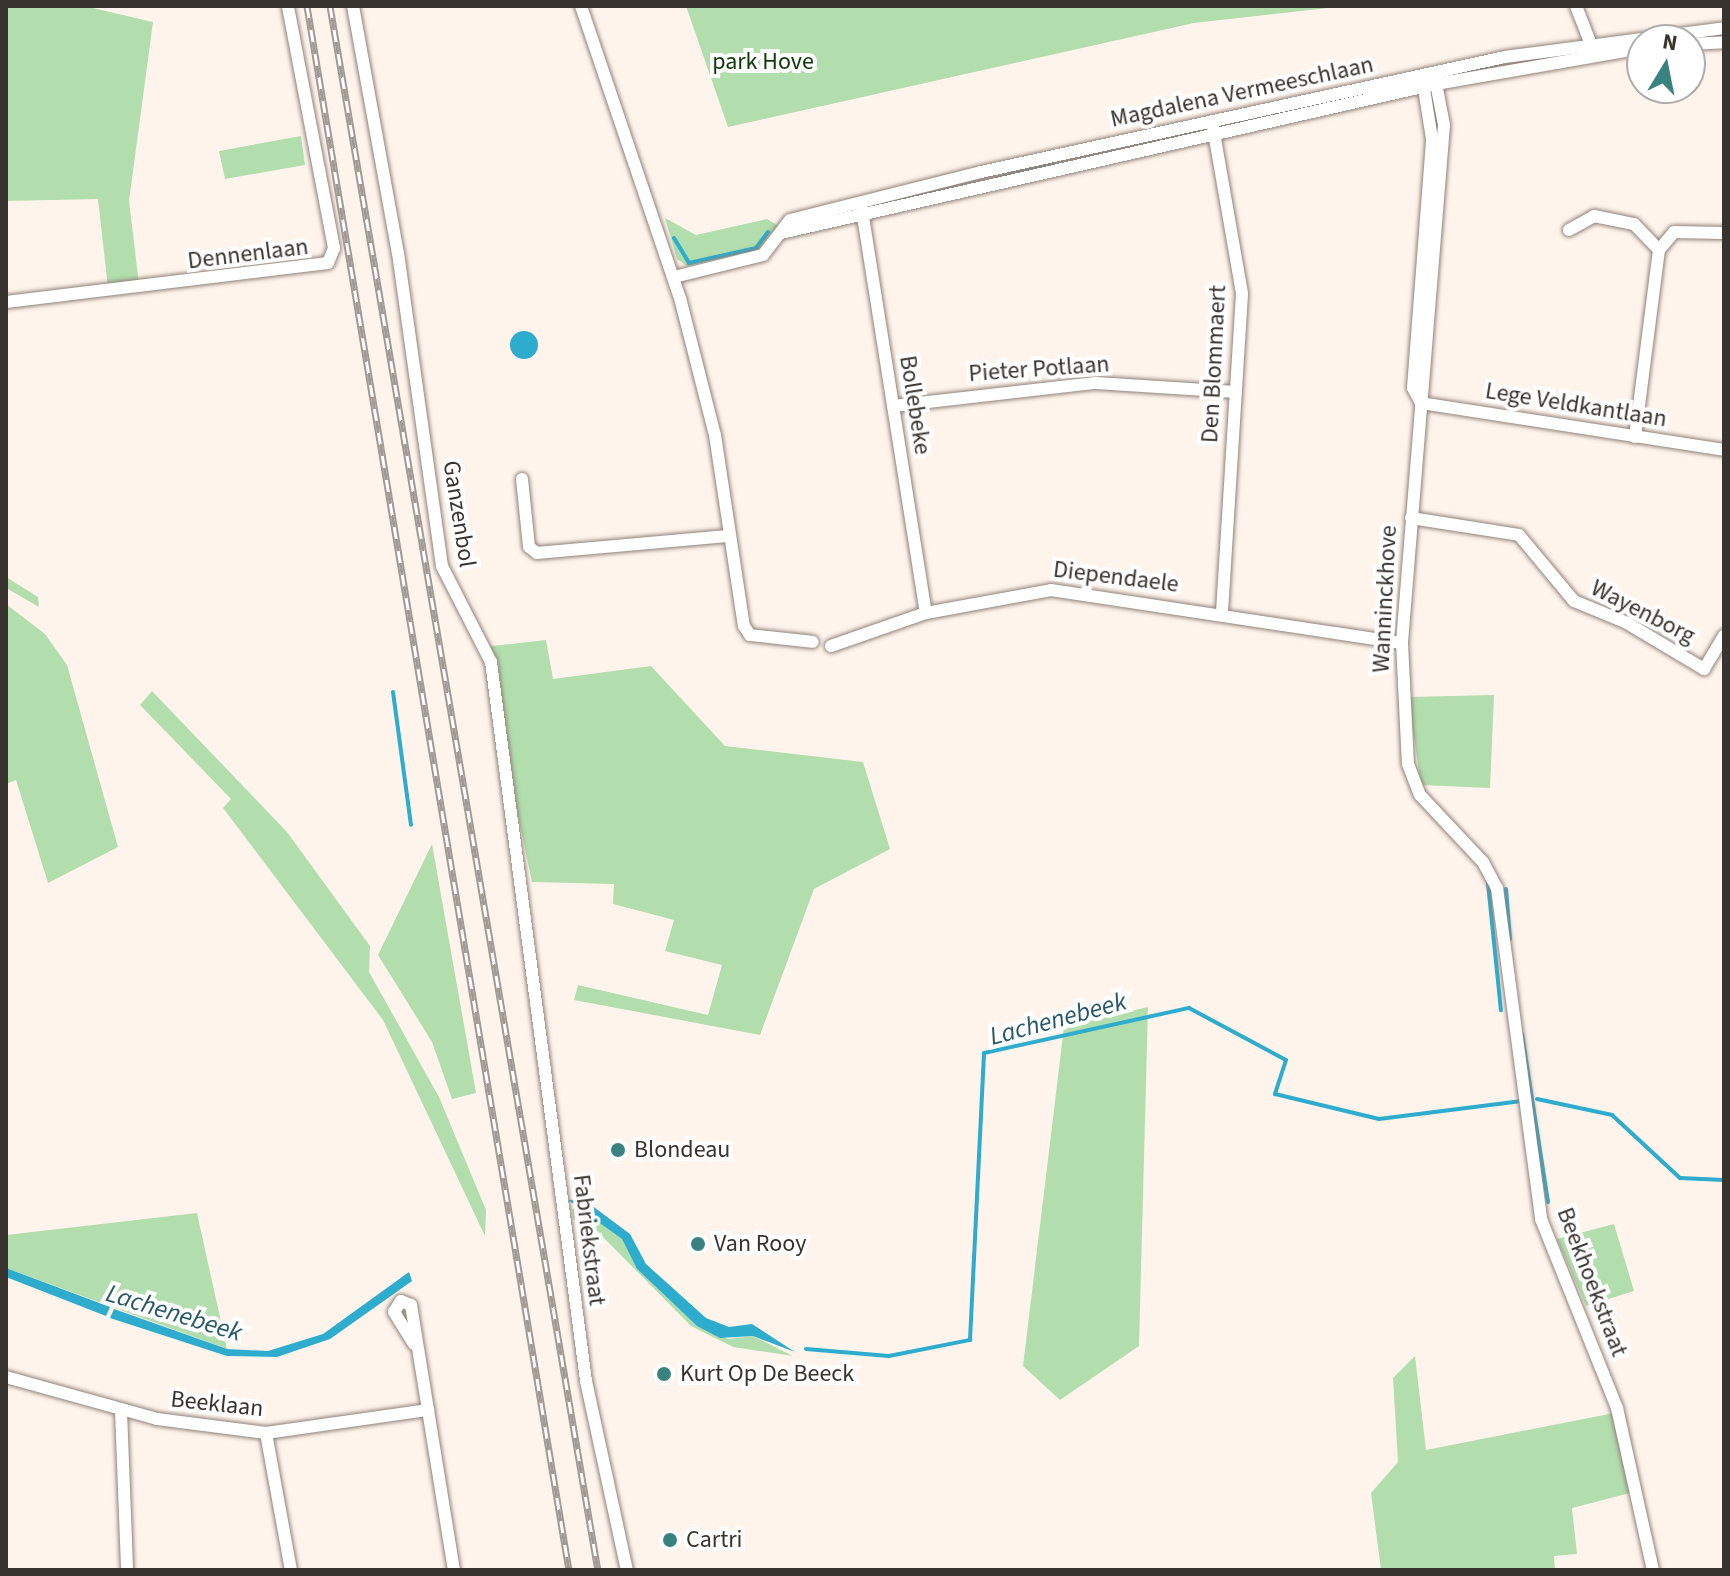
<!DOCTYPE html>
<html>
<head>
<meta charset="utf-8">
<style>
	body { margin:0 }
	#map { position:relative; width:1730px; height:1576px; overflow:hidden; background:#fff4ec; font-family:"Source Sans 3",sans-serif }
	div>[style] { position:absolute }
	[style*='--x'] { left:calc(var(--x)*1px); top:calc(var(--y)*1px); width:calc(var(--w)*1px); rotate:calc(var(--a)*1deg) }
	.green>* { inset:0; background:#b2ddad }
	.water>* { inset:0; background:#2dacce }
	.round { border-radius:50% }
	.stream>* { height:4px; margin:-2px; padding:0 2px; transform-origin:2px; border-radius:2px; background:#2dacce }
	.roads { filter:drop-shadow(0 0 2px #8f827a) drop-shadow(0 0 2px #8f827a) }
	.street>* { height:12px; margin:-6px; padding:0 6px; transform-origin:6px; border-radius:6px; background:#fff }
	.rail>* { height:7px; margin-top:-3.5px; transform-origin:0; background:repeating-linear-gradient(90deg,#fff 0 12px,#a19993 0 24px); box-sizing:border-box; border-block:2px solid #a19993 }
	.dots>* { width:22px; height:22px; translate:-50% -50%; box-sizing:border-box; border:4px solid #fff; border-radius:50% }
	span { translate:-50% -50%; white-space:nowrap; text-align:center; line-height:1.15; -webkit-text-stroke:8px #fff; paint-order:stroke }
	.park-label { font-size:24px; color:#0d3809 }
	.street-label { font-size:24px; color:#38332f }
	.poi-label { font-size:24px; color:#38332f }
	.left { translate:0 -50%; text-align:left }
	.water-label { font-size:26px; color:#265867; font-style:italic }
	.frame { position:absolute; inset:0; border:8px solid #38332f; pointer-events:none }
	.north { position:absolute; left:1626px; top:24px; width:80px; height:80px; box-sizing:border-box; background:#fff; border:2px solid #afadac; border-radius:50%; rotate:10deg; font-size:22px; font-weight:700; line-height:32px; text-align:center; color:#38332f }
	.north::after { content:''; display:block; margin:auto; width:28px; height:36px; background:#3a8280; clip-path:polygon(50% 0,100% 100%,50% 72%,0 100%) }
</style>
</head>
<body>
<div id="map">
	<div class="green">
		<i style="clip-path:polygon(6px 6px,84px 6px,153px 22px,129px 201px,139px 284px,108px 288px,98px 199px,6px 201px)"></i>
		<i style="clip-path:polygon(686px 6px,1346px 6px,1194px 23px,728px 127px)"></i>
		<i style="clip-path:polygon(301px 136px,305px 165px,225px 179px,219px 151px)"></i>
		<i style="clip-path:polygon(665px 218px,696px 235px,767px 219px,779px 226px,760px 250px,687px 266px,677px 259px)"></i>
		<i style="clip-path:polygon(6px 577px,38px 597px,39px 607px,6px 588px)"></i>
		<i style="clip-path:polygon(6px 604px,45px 634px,67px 665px,118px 847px,48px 883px,16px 780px,6px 784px)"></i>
		<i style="clip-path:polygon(546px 640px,553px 679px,651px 666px,725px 746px,863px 762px,890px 849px,814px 889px,760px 1035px,574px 1000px,578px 985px,708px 1015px,722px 965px,665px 951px,674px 920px,613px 904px,614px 884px,532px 882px,483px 647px)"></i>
		<i style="clip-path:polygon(152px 691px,287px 832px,370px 946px,369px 972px,439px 1097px,486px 1210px,485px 1236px,383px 1020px,223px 808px,231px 799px,140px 705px)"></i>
		<i style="clip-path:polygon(1494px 695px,1490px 788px,1421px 785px,1408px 697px)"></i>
		<i style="clip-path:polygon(432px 844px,476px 1093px,452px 1099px,432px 1042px,378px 955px)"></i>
		<i style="clip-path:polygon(1148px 1007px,1139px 1346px,1060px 1400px,1023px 1366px,1064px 1027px)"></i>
		<i style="clip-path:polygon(581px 1208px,622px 1239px,637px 1269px,697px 1326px,728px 1339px,753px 1336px,793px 1356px,733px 1347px,691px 1326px,597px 1231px,573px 1219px,572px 1209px)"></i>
		<i style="clip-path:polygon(197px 1213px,227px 1349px,6px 1268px,6px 1235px)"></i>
		<i style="clip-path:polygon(1614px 1224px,1634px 1291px,1586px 1306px,1557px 1239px)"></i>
		<i style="clip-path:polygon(1415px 1356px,1426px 1450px,1614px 1413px,1630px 1493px,1572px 1508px,1577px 1554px,1554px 1556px,1555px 1570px,1381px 1570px,1371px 1493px,1398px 1462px,1393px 1378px)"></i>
	</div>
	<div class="water">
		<i class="round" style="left:510px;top:331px;width:28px;height:28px"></i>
		<i style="clip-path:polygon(583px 1199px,630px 1234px,646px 1264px,706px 1318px,729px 1327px,752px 1324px,795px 1352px,753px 1336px,720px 1338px,697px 1326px,637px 1269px,622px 1239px,568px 1200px)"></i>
		<i style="clip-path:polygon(6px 1268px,110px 1307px,106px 1316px,6px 1277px)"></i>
		<i style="clip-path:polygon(409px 1272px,412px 1281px,330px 1339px,277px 1357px,227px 1356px,110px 1318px,114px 1309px,227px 1349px,268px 1351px,323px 1334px)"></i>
	</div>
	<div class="stream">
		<i style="--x:1698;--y:37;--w:26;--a:-4"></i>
		<i style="--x:996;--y:179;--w:58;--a:-15.9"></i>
		<i style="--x:674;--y:238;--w:29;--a:59"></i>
		<i style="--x:689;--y:263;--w:69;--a:-12.6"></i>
		<i style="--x:756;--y:248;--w:20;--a:-53"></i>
		<i style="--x:393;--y:692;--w:134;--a:82.3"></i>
		<i style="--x:1488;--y:883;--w:128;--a:84.2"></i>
		<i style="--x:1506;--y:889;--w:50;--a:85.4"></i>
		<i style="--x:1522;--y:1034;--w:170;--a:81.2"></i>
		<i style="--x:1537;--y:1099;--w:77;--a:12"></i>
		<i style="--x:1612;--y:1115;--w:93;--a:42.8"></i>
		<i style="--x:1680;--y:1178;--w:44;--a:2.6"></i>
		<i style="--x:806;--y:1349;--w:83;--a:4.8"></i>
		<i style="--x:889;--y:1356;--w:83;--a:-11.2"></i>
		<i style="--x:970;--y:1340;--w:287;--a:-87.2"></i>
		<i style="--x:984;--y:1053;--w:210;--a:-12.4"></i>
		<i style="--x:1189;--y:1008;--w:110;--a:28.2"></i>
		<i style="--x:1286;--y:1060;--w:36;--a:108"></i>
		<i style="--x:1275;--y:1094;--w:107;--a:13.5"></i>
		<i style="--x:1379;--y:1119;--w:144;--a:-7.2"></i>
	</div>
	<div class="roads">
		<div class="street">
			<i style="--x:353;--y:6;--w:251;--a:79.7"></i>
			<i style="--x:398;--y:253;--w:316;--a:82"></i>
			<i style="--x:442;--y:566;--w:108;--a:63"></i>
			<i style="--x:491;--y:662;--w:725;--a:82.47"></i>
			<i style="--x:586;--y:1381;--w:193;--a:77.8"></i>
			<i style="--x:581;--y:6;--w:308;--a:71.3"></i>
			<i style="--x:680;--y:298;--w:141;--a:75.7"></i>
			<i style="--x:715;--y:435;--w:193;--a:81.4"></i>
			<i style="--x:744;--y:626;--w:11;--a:56"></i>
			<i style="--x:750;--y:635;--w:63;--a:6.3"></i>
			<i style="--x:1576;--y:6;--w:44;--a:68.7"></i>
			<i style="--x:1690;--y:44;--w:34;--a:-3"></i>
			<i style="--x:1434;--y:73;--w:53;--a:79.1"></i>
			<i style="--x:1444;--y:125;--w:520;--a:94.64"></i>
			<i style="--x:1402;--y:643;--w:121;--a:87.2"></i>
			<i style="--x:1408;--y:764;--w:33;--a:69"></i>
			<i style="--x:1420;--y:795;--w:92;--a:46.8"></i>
			<i style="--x:1483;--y:862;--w:30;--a:62"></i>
			<i style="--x:1497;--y:888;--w:334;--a:82.4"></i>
			<i style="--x:1541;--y:1219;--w:204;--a:68.1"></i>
			<i style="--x:1617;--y:1408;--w:166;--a:77.5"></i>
			<i style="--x:1213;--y:127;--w:169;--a:80.1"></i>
			<i style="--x:1242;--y:294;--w:320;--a:93.6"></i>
			<i style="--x:862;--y:210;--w:408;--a:81"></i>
			<i style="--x:1569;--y:230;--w:29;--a:-29"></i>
			<i style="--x:1594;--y:216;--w:41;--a:11.3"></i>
			<i style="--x:1634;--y:224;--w:36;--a:46"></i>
			<i style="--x:781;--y:233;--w:672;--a:-12.82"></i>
			<i style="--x:1436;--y:84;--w:209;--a:-9.9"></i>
			<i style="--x:674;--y:277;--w:92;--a:-13.9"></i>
			<i style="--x:763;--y:255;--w:44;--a:-52.4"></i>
			<i style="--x:790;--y:220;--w:197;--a:-14.1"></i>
			<i style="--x:981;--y:172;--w:536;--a:-12.38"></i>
			<i style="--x:1505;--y:57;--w:221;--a:-7.5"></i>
			<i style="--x:6;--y:302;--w:324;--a:-6.9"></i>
			<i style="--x:328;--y:263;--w:16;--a:-68"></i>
			<i style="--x:334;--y:248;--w:246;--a:-100.8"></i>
			<i style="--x:1421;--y:403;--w:17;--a:-118"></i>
			<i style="--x:1413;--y:388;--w:250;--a:-85.6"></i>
			<i style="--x:1432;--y:139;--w:58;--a:-99"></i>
			<i style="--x:1421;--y:403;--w:307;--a:8.8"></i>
			<i style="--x:893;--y:406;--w:204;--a:-6.5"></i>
			<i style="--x:1096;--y:383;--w:140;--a:3.7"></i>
			<i style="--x:1635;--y:437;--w:189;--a:-82.7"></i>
			<i style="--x:1659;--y:250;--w:23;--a:-50"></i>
			<i style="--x:1674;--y:232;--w:50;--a:1.1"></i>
			<i style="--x:522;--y:479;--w:68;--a:84.1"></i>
			<i style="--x:529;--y:547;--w:10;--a:37"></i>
			<i style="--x:537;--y:553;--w:191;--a:-5.1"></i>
			<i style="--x:1411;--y:518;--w:109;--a:8.9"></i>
			<i style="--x:1519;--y:535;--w:86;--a:50.2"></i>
			<i style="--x:1574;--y:601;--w:57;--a:22.5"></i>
			<i style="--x:1627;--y:623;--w:90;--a:30.9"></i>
			<i style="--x:1704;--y:669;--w:39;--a:-59"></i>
			<i style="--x:831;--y:646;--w:101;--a:-19.2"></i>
			<i style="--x:926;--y:613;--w:127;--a:-10.4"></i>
			<i style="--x:1051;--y:590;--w:355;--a:8.6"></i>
			<i style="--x:414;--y:1344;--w:38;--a:-122"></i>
			<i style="--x:394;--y:1312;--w:13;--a:-58"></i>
			<i style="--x:401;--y:1301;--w:11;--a:22"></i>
			<i style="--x:411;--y:1305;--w:268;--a:80.8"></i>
			<i style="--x:6;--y:1377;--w:157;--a:15.5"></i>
			<i style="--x:157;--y:1419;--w:110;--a:7.3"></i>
			<i style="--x:266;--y:1433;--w:164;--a:-8.1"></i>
			<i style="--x:121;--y:1411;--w:159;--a:87.8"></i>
			<i style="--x:266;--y:1433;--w:139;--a:79.7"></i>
		</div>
	</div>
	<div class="rail">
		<i style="--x:307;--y:6;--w:1586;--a:80.49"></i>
		<i style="--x:330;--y:6;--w:1587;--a:80.28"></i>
	</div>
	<div class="dots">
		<i style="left:618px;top:1150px;background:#3a8280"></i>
		<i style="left:698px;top:1244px;background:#3a8280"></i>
		<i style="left:664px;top:1374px;background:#3a8280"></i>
		<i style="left:670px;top:1540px;background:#3a8280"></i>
	</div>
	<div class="park-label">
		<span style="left:763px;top:62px">park Hove</span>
	</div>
	<div class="street-label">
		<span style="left:1242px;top:92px;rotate:-12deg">Magdalena Vermeeschlaan</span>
		<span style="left:248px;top:254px;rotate:-7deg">Dennenlaan</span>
		<span style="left:1214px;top:364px;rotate:-87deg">Den Blommaert</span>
		<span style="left:1039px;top:369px;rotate:-4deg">Pieter Potlaan</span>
		<span style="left:915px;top:405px;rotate:81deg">Bollebeke</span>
		<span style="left:1576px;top:405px;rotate:9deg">Lege Veldkantlaan</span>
		<span style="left:459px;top:514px;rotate:81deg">Ganzenbol</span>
		<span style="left:1116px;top:577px;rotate:7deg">Diependaele</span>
		<span style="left:1385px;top:599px;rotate:-87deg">Wanninckhove</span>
		<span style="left:1643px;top:612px;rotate:27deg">Wayenborg</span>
		<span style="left:589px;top:1240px;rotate:83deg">Fabriekstraat</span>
		<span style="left:1592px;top:1282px;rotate:69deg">Beekhoekstraat</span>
		<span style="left:217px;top:1404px;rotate:6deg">Beeklaan</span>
	</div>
	<div class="poi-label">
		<span class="left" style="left:634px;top:1150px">Blondeau</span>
		<span class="left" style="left:714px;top:1244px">Van Rooy</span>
		<span class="left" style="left:680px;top:1374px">Kurt Op De Beeck</span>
		<span class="left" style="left:686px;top:1540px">Cartri</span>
	</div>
	<div class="water-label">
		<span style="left:1058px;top:1019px;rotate:-15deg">Lachenebeek</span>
		<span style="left:174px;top:1313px;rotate:17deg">Lachenebeek</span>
	</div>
	<div class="frame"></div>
	<div class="north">N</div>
</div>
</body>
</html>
